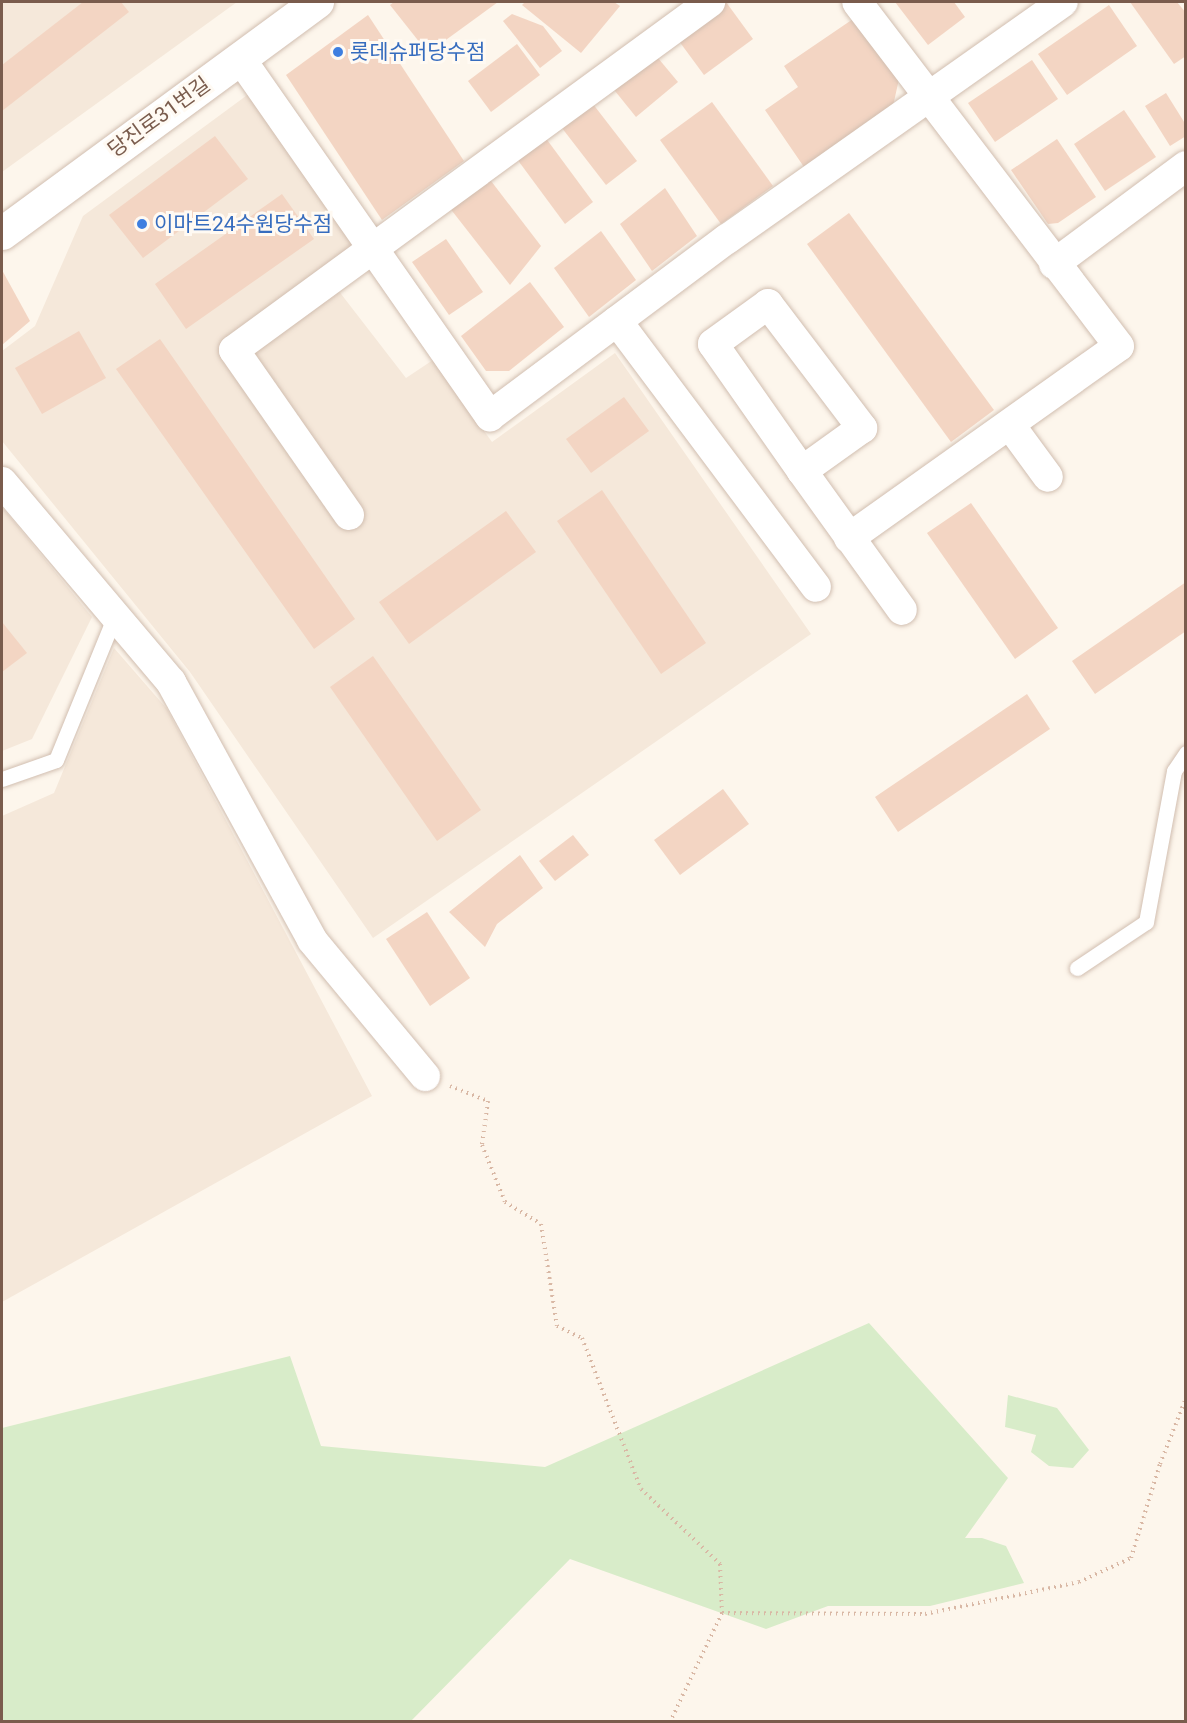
<!DOCTYPE html>
<html>
<head>
<meta charset="utf-8">
<style>
	body { margin:0 }
	#map { position:relative; width:1187px; height:1723px; overflow:hidden; background:#fdf6ec; font-family:Roboto,"Noto Sans KR",sans-serif }
	div>[style] { position:absolute }
	[style*='--x'] { left:calc(var(--x)*1px); top:calc(var(--y)*1px); width:calc(var(--w)*1px); rotate:calc(var(--a)*1deg) }
	.residential>* { inset:0; background:#f5e8da }
	.green>* { inset:0; background:#d8ecc9 }
	.building>* { inset:0; background:#f3d5c3 }
	.path>* { height:4px; margin-top:-2px; transform-origin:0; background:repeating-linear-gradient(90deg,#d9b8a5 0 1.5px,transparent 0 6px) }
	.roads { filter:drop-shadow(0 0 2px #d1beb0) drop-shadow(0 0 2px #d1beb0) }
	.lane>* { height:15px; margin:-7.5px; padding:0 7.5px; transform-origin:7.5px; border-radius:7.5px; background:#fff }
	.street>* { height:30px; margin:-15px; padding:0 15px; transform-origin:15px; border-radius:15px; background:#fff }
	.secondary>* { height:33px; margin:-16.5px; padding:0 16.5px; transform-origin:16.5px; border-radius:16.5px; background:#fff }
	.dots>* { width:16px; height:16px; translate:-50% -50%; box-sizing:border-box; border:3px solid #fffaf3; border-radius:50% }
	span { translate:-50% -50%; white-space:nowrap; text-align:center; line-height:1.15; -webkit-text-stroke:6px #fffaf3; paint-order:stroke }
	.shop-label { font-size:21px; color:#366cbe }
	.left { translate:0 -50%; text-align:left }
	.street-label { font-size:21px; color:#7a5c4d }
	.frame { position:absolute; inset:0; border:3px solid #7a5c4d; pointer-events:none }
</style>
</head>
<body>
<div id="map">
	<div class="residential">
		<i style="clip-path:polygon(2px 2px,237px 2px,2px 172px)"></i>
		<i style="clip-path:polygon(250px 93px,370px 266px,338px 290px,406px 378px,433px 360px,492px 442px,615px 353px,811px 634px,373px 938px,190px 672px,2px 441px,2px 351px,35px 326px,83px 216px)"></i>
		<i style="clip-path:polygon(2px 507px,92px 617px,32px 739px,2px 751px)"></i>
		<i style="clip-path:polygon(114px 648px,167px 709px,372px 1096px,2px 1302px,2px 816px,54px 793px)"></i>
	</div>
	<div class="green">
		<i style="clip-path:polygon(869px 1323px,1008px 1478px,965px 1538px,982px 1538px,1006px 1546px,1024px 1583px,930px 1606px,828px 1606px,766px 1629px,570px 1559px,411px 1721px,2px 1721px,2px 1428px,290px 1356px,321px 1446px,545px 1467px)"></i>
		<i style="clip-path:polygon(1008px 1395px,1057px 1408px,1089px 1450px,1073px 1468px,1049px 1466px,1031px 1452px,1036px 1435px,1005px 1427px)"></i>
	</div>
	<div class="building">
		<i style="clip-path:polygon(83px 2px,121px 2px,129px 12px,2px 111px,2px 65px)"></i>
		<i style="clip-path:polygon(394px 2px,498px 2px,428px 53px,390px 5px)"></i>
		<i style="clip-path:polygon(525px 2px,614px 2px,620px 6px,581px 53px,522px 5px)"></i>
		<i style="clip-path:polygon(726px 2px,753px 39px,704px 75px,676px 37px)"></i>
		<i style="clip-path:polygon(895px 2px,954px 2px,965px 17px,928px 45px)"></i>
		<i style="clip-path:polygon(1130px 2px,1177px 2px,1186px 13px,1186px 56px,1174px 64px)"></i>
		<i style="clip-path:polygon(1109px 5px,1137px 46px,1067px 95px,1038px 54px)"></i>
		<i style="clip-path:polygon(512px 14px,543px 26px,562px 51px,540px 68px,503px 21px)"></i>
		<i style="clip-path:polygon(368px 15px,464px 161px,382px 220px,286px 75px)"></i>
		<i style="clip-path:polygon(856px 17px,899px 79px,893px 106px,804px 167px,765px 110px,798px 87px,784px 66px)"></i>
		<i style="clip-path:polygon(517px 44px,540px 75px,491px 112px,468px 81px)"></i>
		<i style="clip-path:polygon(653px 52px,678px 82px,636px 117px,611px 86px)"></i>
		<i style="clip-path:polygon(1032px 60px,1058px 99px,995px 142px,968px 103px)"></i>
		<i style="clip-path:polygon(1166px 93px,1186px 125px,1186px 136px,1170px 146px,1145px 106px)"></i>
		<i style="clip-path:polygon(586px 95px,637px 161px,606px 185px,555px 119px)"></i>
		<i style="clip-path:polygon(712px 102px,773px 186px,721px 224px,660px 140px)"></i>
		<i style="clip-path:polygon(1124px 110px,1156px 157px,1105px 191px,1074px 144px)"></i>
		<i style="clip-path:polygon(542px 133px,593px 202px,565px 224px,514px 155px)"></i>
		<i style="clip-path:polygon(215px 136px,248px 179px,143px 258px,109px 215px)"></i>
		<i style="clip-path:polygon(1057px 139px,1096px 197px,1058px 223px,1048px 224px,1011px 170px)"></i>
		<i style="clip-path:polygon(488px 177px,541px 246px,510px 285px,449px 207px)"></i>
		<i style="clip-path:polygon(665px 188px,697px 236px,652px 271px,620px 224px)"></i>
		<i style="clip-path:polygon(282px 194px,314px 239px,186px 329px,155px 284px)"></i>
		<i style="clip-path:polygon(849px 213px,994px 410px,951px 442px,807px 244px)"></i>
		<i style="clip-path:polygon(601px 231px,636px 280px,589px 317px,554px 268px)"></i>
		<i style="clip-path:polygon(446px 239px,483px 292px,449px 315px,412px 262px)"></i>
		<i style="clip-path:polygon(2px 270px,30px 321px,2px 345px)"></i>
		<i style="clip-path:polygon(530px 282px,564px 327px,509px 371px,486px 371px,461px 336px)"></i>
		<i style="clip-path:polygon(79px 331px,106px 378px,42px 414px,15px 368px)"></i>
		<i style="clip-path:polygon(160px 339px,355px 619px,314px 649px,116px 369px)"></i>
		<i style="clip-path:polygon(624px 397px,649px 431px,591px 473px,566px 439px)"></i>
		<i style="clip-path:polygon(602px 490px,706px 643px,661px 674px,557px 521px)"></i>
		<i style="clip-path:polygon(971px 503px,1058px 628px,1015px 659px,927px 533px)"></i>
		<i style="clip-path:polygon(506px 511px,536px 552px,409px 644px,379px 602px)"></i>
		<i style="clip-path:polygon(1186px 582px,1186px 631px,1095px 694px,1072px 661px)"></i>
		<i style="clip-path:polygon(2px 622px,27px 653px,2px 672px)"></i>
		<i style="clip-path:polygon(373px 656px,481px 810px,437px 841px,330px 687px)"></i>
		<i style="clip-path:polygon(1027px 694px,1050px 729px,898px 832px,875px 797px)"></i>
		<i style="clip-path:polygon(723px 789px,749px 824px,680px 875px,654px 840px)"></i>
		<i style="clip-path:polygon(573px 835px,589px 855px,555px 881px,539px 861px)"></i>
		<i style="clip-path:polygon(520px 855px,543px 888px,497px 924px,485px 947px,449px 912px)"></i>
		<i style="clip-path:polygon(427px 912px,470px 978px,430px 1006px,386px 939px)"></i>
	</div>
	<div class="path">
		<i style="--x:450;--y:1086;--w:41;--a:21.5"></i>
		<i style="--x:488;--y:1101;--w:44;--a:97.8"></i>
		<i style="--x:482;--y:1145;--w:61;--a:68"></i>
		<i style="--x:505;--y:1202;--w:42;--a:31.4"></i>
		<i style="--x:541;--y:1224;--w:103;--a:81.1"></i>
		<i style="--x:557;--y:1326;--w:28;--a:26"></i>
		<i style="--x:582;--y:1338;--w:162;--a:68.7"></i>
		<i style="--x:641;--y:1489;--w:109;--a:43.5"></i>
		<i style="--x:720;--y:1564;--w:49;--a:87.7"></i>
		<i style="--x:722;--y:1613;--w:121;--a:115.5"></i>
		<i style="--x:722;--y:1613;--w:203;--a:0.3"></i>
		<i style="--x:925;--y:1614;--w:157;--a:-11.7"></i>
		<i style="--x:1079;--y:1582;--w:57;--a:-24.8"></i>
		<i style="--x:1131;--y:1558;--w:98;--a:-72.9"></i>
		<i style="--x:1160;--y:1464;--w:71;--a:-68.5"></i>
	</div>
	<div class="roads">
		<div class="lane">
			<i style="--x:2;--y:779;--w:57;--a:-19.4"></i>
			<i style="--x:56;--y:760;--w:159;--a:-67.8"></i>
			<i style="--x:1077;--y:968;--w:83;--a:-33.7"></i>
			<i style="--x:1146;--y:922;--w:154;--a:-79.5"></i>
			<i style="--x:1174;--y:771;--w:22;--a:-56"></i>
		</div>
		<div class="street">
			<i style="--x:240;--y:58;--w:437;--a:55.1"></i>
			<i style="--x:490;--y:416;--w:296;--a:-36.8"></i>
			<i style="--x:727;--y:239;--w:411;--a:-35.2"></i>
			<i style="--x:1054;--y:264;--w:164;--a:-36.6"></i>
			<i style="--x:768;--y:304;--w:156;--a:52.8"></i>
			<i style="--x:862;--y:428;--w:74;--a:144.4"></i>
			<i style="--x:802;--y:471;--w:155;--a:-125"></i>
			<i style="--x:713;--y:344;--w:68;--a:-36"></i>
			<i style="--x:617;--y:321;--w:332;--a:53.2"></i>
			<i style="--x:1010;--y:425;--w:64;--a:53.8"></i>
			<i style="--x:802;--y:471;--w:171;--a:54.3"></i>
			<i style="--x:2;--y:482;--w:262;--a:49.8"></i>
			<i style="--x:171;--y:682;--w:294;--a:61.3"></i>
			<i style="--x:312;--y:940;--w:177;--a:50.3"></i>
			<i style="--x:349;--y:515;--w:201;--a:-124.9"></i>
			<i style="--x:234;--y:350;--w:590;--a:-36.17"></i>
			<i style="--x:849;--y:538;--w:331;--a:-35.4"></i>
			<i style="--x:1119;--y:346;--w:432;--a:-127.3"></i>
		</div>
		<div class="secondary">
			<i style="--x:2;--y:233;--w:391;--a:-36.3"></i>
		</div>
	</div>
	<div class="dots">
		<i style="left:338px;top:52px;background:#3f7fe0"></i>
		<i style="left:142px;top:224px;background:#3f7fe0"></i>
	</div>
	<div class="shop-label">
		<span class="left" style="left:350px;top:52px">롯데슈퍼당수점</span>
		<span class="left" style="left:154px;top:224px">이마트24수원당수점</span>
	</div>
	<div class="street-label">
		<span style="left:159px;top:117px;rotate:-36deg">당진로31번길</span>
	</div>
	<div class="frame"></div>
</div>
</body>
</html>
